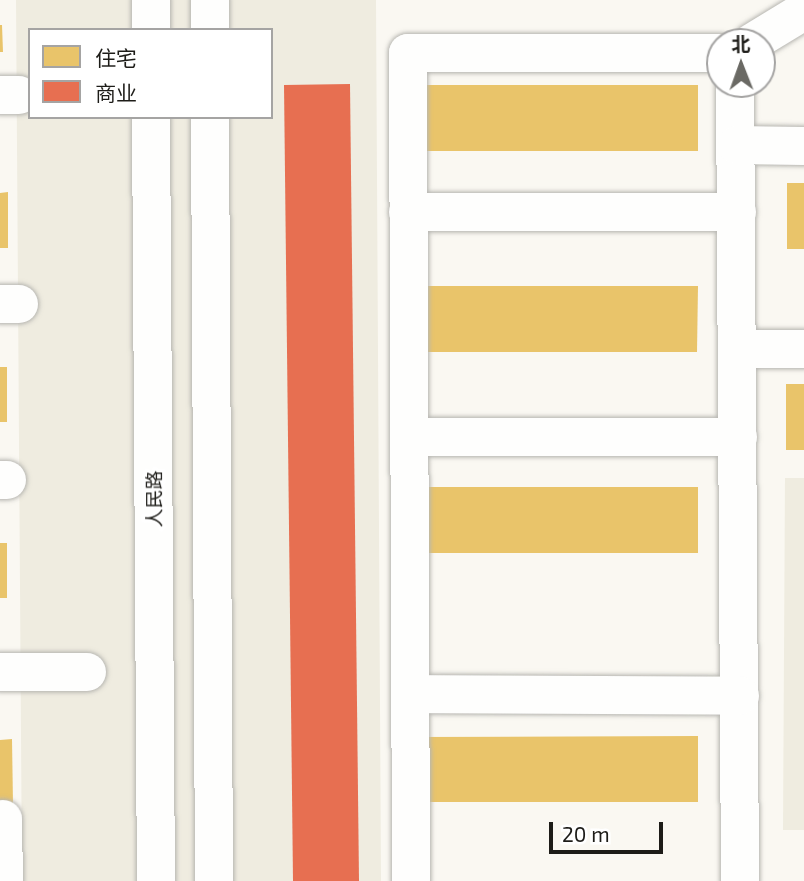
<!DOCTYPE html>
<html>
<head>
<meta charset="utf-8">
<style>
	body { margin:0 }
	#map { position:relative; width:804px; height:881px; overflow:hidden; background:#faf8f2; font-family:"Exo 2","Noto Sans SC",sans-serif }
	div>[style] { position:absolute }
	[style*='--x'] { left:calc(var(--x)*1px); top:calc(var(--y)*1px); width:calc(var(--w)*1px); rotate:calc(var(--a)*1deg) }
	.built>* { inset:0; background:#efece0 }
	.homes>* { inset:0; background:#e9c46a }
	.shops>* { inset:0; background:#e76f51 }
	.roads { filter:drop-shadow(0 0 2px #b7b6b1) drop-shadow(0 0 2px #b7b6b1) }
	.minor>* { height:38px; margin:-19px; padding:0 19px; transform-origin:19px; border-radius:19px; background:#fefefd }
	span { translate:-50% -50%; white-space:nowrap; text-align:center; line-height:1.15; -webkit-text-stroke:7px #fff; paint-order:stroke }
	.street-label { font-size:19px; color:#1d1c18 }
	.legend { position:absolute; left:28px; top:28px; width:245px; height:91px; box-sizing:border-box; background:#fff; border:2px solid #a5a4a3; margin:0; padding:9px 12px; list-style:none; font-size:21px; color:#1d1c18 }
	.legend li { display:flex; align-items:center; gap:14px; height:35px }
	.legend b { width:35px; border:2px solid #a5a4a3 }
	.north { position:absolute; left:706px; top:28px; width:70px; height:70px; box-sizing:border-box; background:#fff; border:2px solid #a5a4a3; border-radius:50%; rotate:359deg; font-size:19px; font-weight:700; line-height:28px; text-align:center; color:#1d1c18 }
	.north::after { content:''; display:block; margin:auto; width:24px; height:32px; background:#6a6964; clip-path:polygon(50% 0,100% 100%,50% 72%,0 100%) }
	.scale { position:absolute; left:549px; top:822px; width:114px; height:32px; box-sizing:border-box; border:4px solid #1d1c18; border-top:0; padding-left:9px; font-size:21px; line-height:24px; white-space:nowrap; color:#1d1c18; -webkit-text-stroke:5px #fff; paint-order:stroke }
</style>
</head>
<body>
<div id="map">
	<div class="built">
		<i style="clip-path:polygon(evenodd,16px 0,376px 0,381px 881px,22px 881px,16px 0,30px 30px,271px 30px,271px 117px,30px 117px,30px 30px)"></i>
		<i style="clip-path:polygon(785px 478px,804px 478px,804px 830px,783px 830px)"></i>
	</div>
	<div class="homes">
		<i style="clip-path:polygon(0 25px,2px 25px,3px 52px,0 52px)"></i>
		<i style="clip-path:polygon(417px 85px,698px 85px,698px 151px,417px 151px)"></i>
		<i style="clip-path:polygon(787px 183px,804px 183px,804px 249px,787px 249px)"></i>
		<i style="clip-path:polygon(8px 192px,8px 248px,0 248px,0 193px)"></i>
		<i style="clip-path:polygon(417px 286px,698px 286px,697px 352px,416px 352px)"></i>
		<i style="clip-path:polygon(0 367px,7px 367px,7px 422px,0 422px)"></i>
		<i style="clip-path:polygon(786px 384px,804px 384px,804px 450px,786px 450px)"></i>
		<i style="clip-path:polygon(417px 487px,698px 487px,698px 553px,417px 553px)"></i>
		<i style="clip-path:polygon(0 543px,7px 543px,7px 598px,0 598px)"></i>
		<i style="clip-path:polygon(698px 736px,698px 802px,417px 802px,417px 737px)"></i>
		<i style="clip-path:polygon(12px 739px,13px 804px,0 804px,0 740px)"></i>
	</div>
	<div class="shops">
		<i style="clip-path:polygon(350px 84px,359px 881px,293px 881px,284px 85px)"></i>
	</div>
	<div class="roads">
		<div class="minor">
			<i style="--x:151;--y:0;--w:30;--a:90"></i>
			<i style="--x:210;--y:0;--w:30;--a:90"></i>
			<i style="--x:753;--y:42;--w:60;--a:-31.3"></i>
			<i style="--x:735;--y:84;--w:797;--a:89.64"></i>
			<i style="--x:0;--y:95;--w:19;--a:0"></i>
			<i style="--x:151;--y:117;--w:764;--a:89.63"></i>
			<i style="--x:210;--y:117;--w:764;--a:89.7"></i>
			<i style="--x:737;--y:145;--w:67;--a:0.9"></i>
			<i style="--x:408;--y:212;--w:329;--a:0"></i>
			<i style="--x:0;--y:304;--w:19;--a:0"></i>
			<i style="--x:739;--y:349;--w:65;--a:0"></i>
			<i style="--x:409;--y:437;--w:329;--a:0"></i>
			<i style="--x:0;--y:480;--w:7;--a:0"></i>
			<i style="--x:0;--y:672;--w:87;--a:0"></i>
			<i style="--x:410;--y:694;--w:330;--a:0.3"></i>
			<i style="--x:3;--y:819;--w:62;--a:89.1"></i>
			<i style="--x:411;--y:881;--w:828;--a:-90.21"></i>
			<i style="--x:408;--y:53;--w:312;--a:0"></i>
		</div>
	</div>
	<div class="street-label">
		<span style="left:154px;top:499px;rotate:-90deg">人民路</span>
	</div>
	<ul class="legend">
	<li><b style="height:19px;background:#e9c46a"></b>住宅</li>
	<li><b style="height:19px;background:#e76f51"></b>商业</li>
	</ul>
	<div class="north">北</div>
	<div class="scale">20 m</div>
</div>
</body>
</html>
